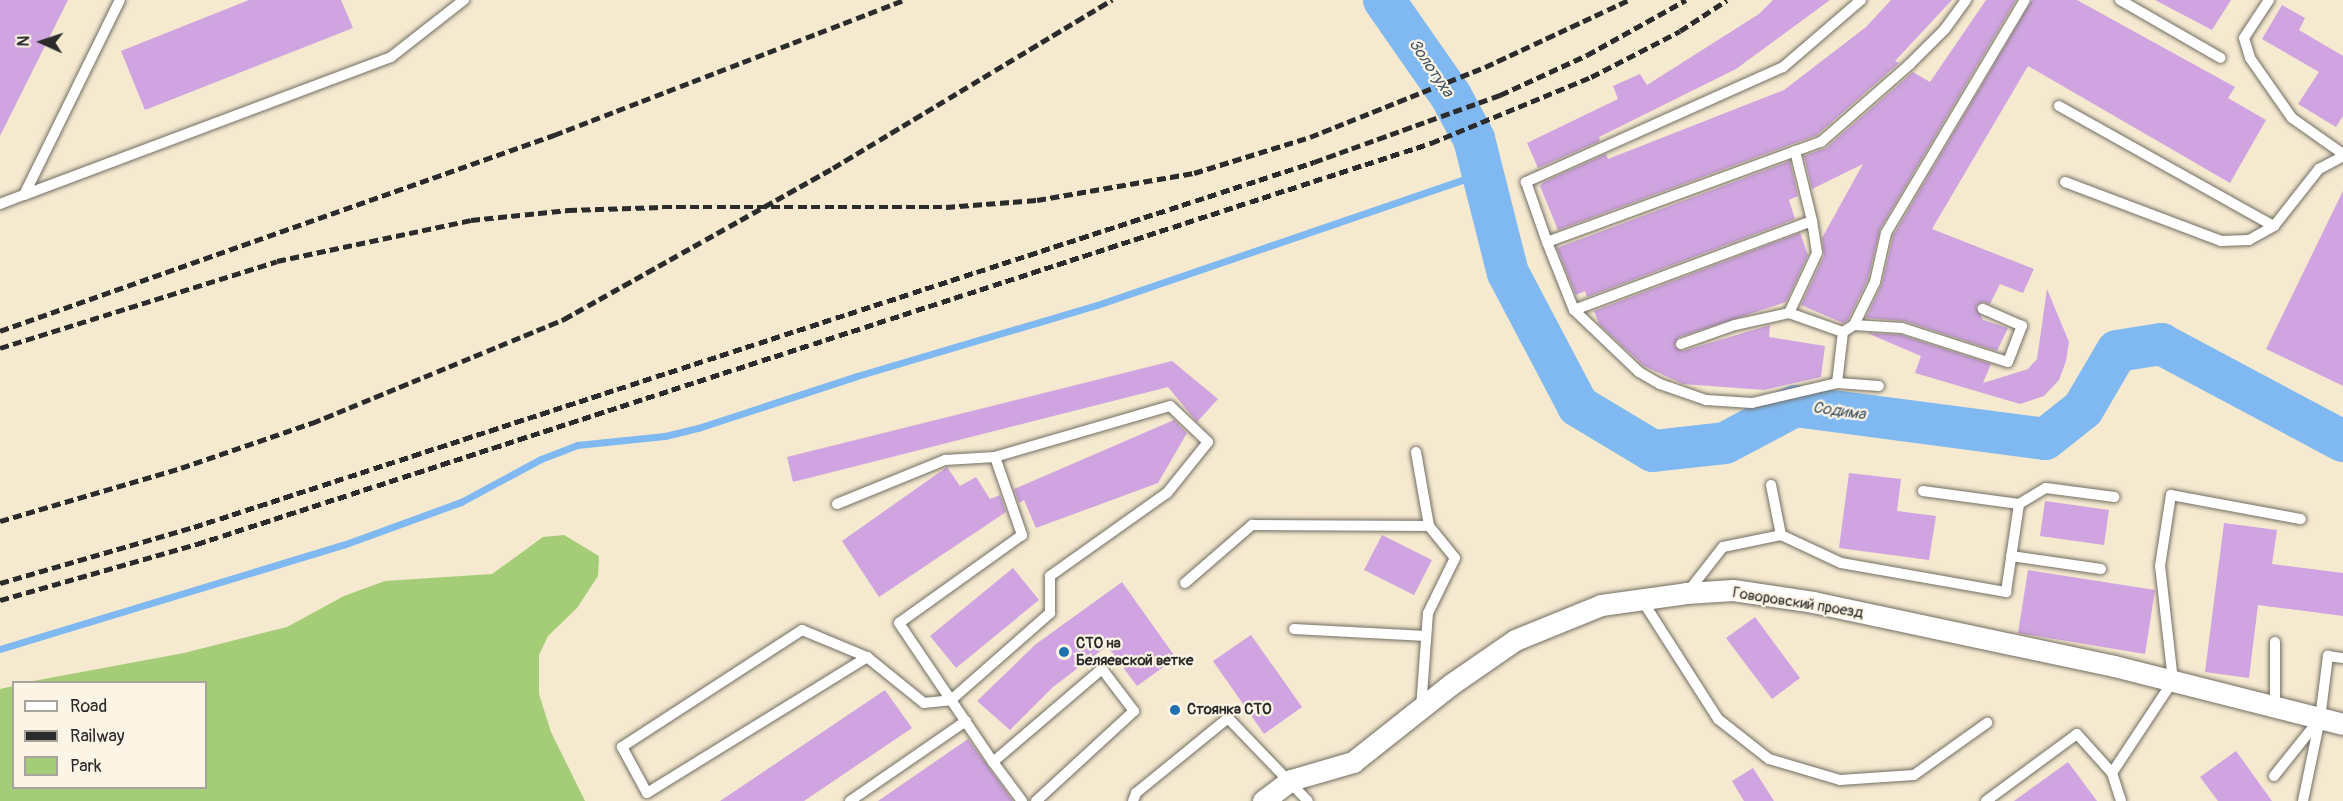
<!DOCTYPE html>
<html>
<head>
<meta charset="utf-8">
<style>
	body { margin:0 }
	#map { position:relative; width:2343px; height:801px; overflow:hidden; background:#f5e9cf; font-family:Pangolin,sans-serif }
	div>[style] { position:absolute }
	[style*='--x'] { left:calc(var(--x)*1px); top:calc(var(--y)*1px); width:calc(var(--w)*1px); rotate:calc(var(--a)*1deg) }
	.green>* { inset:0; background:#a5cd77 }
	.stream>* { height:7px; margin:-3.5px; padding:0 3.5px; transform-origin:3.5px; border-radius:3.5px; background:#80b9f1 }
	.river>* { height:42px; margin:-21px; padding:0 21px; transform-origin:21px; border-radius:21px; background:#80b9f1 }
	.building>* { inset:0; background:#d0a4e0 }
	.roads { filter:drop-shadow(0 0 2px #726e64) drop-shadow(0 0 2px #726e64) }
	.lane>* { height:10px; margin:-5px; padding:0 5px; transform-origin:5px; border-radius:5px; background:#fff }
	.street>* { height:21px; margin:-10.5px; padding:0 10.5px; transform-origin:10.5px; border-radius:10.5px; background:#fff }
	.rail>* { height:4.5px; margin-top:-2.25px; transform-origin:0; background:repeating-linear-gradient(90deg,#2b2b2b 0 9px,transparent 0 13.5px) }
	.dots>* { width:16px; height:16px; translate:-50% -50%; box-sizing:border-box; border:3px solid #fcf5e5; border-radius:50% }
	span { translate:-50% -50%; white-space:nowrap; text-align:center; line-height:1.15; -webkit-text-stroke:4.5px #fcf5e5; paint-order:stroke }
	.street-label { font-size:15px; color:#2b2b2b }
	.poi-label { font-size:15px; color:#2b2b2b; font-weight:700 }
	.left { translate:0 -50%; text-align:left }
	.water-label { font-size:16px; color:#445666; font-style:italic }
	.legend { position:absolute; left:12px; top:681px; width:195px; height:108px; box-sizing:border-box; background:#fcf5e5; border:2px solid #a8a49b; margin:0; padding:8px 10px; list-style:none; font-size:18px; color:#2b2b2b }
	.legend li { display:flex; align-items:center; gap:12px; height:30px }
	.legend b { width:30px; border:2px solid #a8a49b }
	.north { position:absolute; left:12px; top:12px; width:60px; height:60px; -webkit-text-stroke:4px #fcf5e5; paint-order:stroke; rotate:273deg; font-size:16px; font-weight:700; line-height:24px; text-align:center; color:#2b2b2b }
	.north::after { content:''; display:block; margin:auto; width:21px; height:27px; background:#2b2b2b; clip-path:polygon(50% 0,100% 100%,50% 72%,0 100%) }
</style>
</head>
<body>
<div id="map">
	<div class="green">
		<i style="clip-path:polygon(564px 535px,599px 556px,598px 576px,577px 608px,548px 636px,539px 655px,539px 694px,551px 732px,585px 801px,0 801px,0 689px,13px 686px,14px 788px,206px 788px,206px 682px,28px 682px,184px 653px,287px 627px,344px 596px,385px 581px,492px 574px,543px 537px)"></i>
	</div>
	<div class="stream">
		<i style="--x:0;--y:649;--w:358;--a:-16.9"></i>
		<i style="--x:343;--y:545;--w:126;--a:-20"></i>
		<i style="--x:461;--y:502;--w:91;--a:-28.3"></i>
		<i style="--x:541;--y:459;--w:39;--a:-21"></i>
		<i style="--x:577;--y:445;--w:88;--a:-5.8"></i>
		<i style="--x:665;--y:436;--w:34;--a:-14"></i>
		<i style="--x:698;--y:428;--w:167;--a:-18.1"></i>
		<i style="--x:857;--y:376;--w:250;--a:-16.5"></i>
		<i style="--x:1097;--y:305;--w:408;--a:-18.9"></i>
	</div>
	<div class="river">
		<i style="--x:1384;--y:0;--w:117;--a:55.1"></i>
		<i style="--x:1451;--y:96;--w:49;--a:61.9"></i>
		<i style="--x:1474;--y:139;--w:138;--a:75.8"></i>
		<i style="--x:1508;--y:273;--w:150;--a:62.2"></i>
		<i style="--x:1578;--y:406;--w:87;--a:31"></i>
		<i style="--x:1653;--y:451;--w:72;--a:-6.3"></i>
		<i style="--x:1725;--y:443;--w:79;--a:-27.9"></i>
		<i style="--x:1795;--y:406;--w:252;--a:7.5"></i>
		<i style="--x:2045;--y:439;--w:48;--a:-38.3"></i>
		<i style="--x:2083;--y:409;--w:67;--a:-59.6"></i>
		<i style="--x:2117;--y:351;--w:45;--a:-9"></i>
		<i style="--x:2161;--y:344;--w:206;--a:28.1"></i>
	</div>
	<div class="building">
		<i style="clip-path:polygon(0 0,68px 0,0 136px)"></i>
		<i style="clip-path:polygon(249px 0,341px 0,353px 28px,145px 110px,121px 51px)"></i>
		<i style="clip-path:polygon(1773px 0,1830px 0,1736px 69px,1599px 137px,1600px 141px,1538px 168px,1527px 143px,1618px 99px,1613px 86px,1640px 74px,1647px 85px,1759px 14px)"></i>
		<i style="clip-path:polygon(1891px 0,1952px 0,1895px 61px,1899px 63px,1817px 135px,1558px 230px,1540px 186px,1544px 182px,1606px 154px,1608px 159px,1784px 90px,1866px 27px)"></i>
		<i style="clip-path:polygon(1986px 0,2016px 0,1880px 229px,1868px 279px,1848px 320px,1843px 323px,1801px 305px,1824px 256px,1822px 238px,1863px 164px,1812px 189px,1804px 156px,1826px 148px,1913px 72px,1930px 82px)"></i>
		<i style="clip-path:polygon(2032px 0,2077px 0,2235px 87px,2228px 98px,2266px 120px,2230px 183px,2028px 66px,1932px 229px,2034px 269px,2023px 293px,2000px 284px,1990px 304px,1983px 302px,1976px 306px,1983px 320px,2008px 328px,1997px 351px,1904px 321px,1866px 318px,1882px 284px,1893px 236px)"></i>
		<i style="clip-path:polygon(2155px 0,2231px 0,2212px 30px)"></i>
		<i style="clip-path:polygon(2282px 5px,2305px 18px,2299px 30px,2343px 56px,2343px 116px,2336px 127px,2298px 104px,2319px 72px,2262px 39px)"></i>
		<i style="clip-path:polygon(1790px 161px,1798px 196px,1789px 200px,1795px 219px,1587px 297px,1585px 291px,1576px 295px,1557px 248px)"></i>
		<i style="clip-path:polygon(2343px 191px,2343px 386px,2266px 349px)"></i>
		<i style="clip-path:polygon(1800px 233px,1808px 255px,1786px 302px,1679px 337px,1674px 346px,1683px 351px,1770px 325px,1769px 337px,1825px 346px,1821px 377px,1764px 390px,1683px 384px,1644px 366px,1599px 324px,1594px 311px)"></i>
		<i style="clip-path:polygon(2047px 289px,2069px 342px,2066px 361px,2059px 380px,2044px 396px,2020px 404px,1915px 373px,1921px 356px,1867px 333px,1901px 335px,1991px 364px,1983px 383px,2028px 369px,2037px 359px)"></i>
		<i style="clip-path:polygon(1172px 361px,1218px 399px,1197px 422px,1168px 387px,793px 482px,787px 457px)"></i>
		<i style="clip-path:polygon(1174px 420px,1187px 433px,1158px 483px,1036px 528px,1024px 500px,1019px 503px,1014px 489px)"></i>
		<i style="clip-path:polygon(947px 467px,960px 486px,976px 477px,990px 499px,1000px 495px,1006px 512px,879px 597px,842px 541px)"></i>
		<i style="clip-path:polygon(1849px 473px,1901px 479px,1897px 511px,1936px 516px,1929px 560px,1839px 548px)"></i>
		<i style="clip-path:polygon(2045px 501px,2109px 510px,2104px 545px,2040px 536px)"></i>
		<i style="clip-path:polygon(2224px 523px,2277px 530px,2272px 564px,2343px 573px,2343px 616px,2258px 605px,2249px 678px,2205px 672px)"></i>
		<i style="clip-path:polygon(1382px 535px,1432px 560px,1414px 595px,1364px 570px)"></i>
		<i style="clip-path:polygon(1013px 568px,1039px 600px,956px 668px,930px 636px)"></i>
		<i style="clip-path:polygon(2028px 570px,2155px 590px,2145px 654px,2018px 633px)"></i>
		<i style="clip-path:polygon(1122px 582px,1176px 658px,1137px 686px,1107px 646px,1053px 687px,1010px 730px,977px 701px,1036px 644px)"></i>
		<i style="clip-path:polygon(1755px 617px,1800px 678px,1772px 699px,1726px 638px)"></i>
		<i style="clip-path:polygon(1251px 635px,1302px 707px,1264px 734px,1213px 661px)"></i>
		<i style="clip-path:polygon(885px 690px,912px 728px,804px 801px,720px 801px)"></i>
		<i style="clip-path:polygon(968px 739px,1013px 801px,878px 801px)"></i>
		<i style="clip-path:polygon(2236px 751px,2272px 801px,2218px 801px,2200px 777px)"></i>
		<i style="clip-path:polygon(2068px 762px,2097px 801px,2014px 801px)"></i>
		<i style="clip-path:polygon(1753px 768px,1774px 801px,1744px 801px,1732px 781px)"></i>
	</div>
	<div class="roads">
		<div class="lane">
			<i style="--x:1861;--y:0;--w:103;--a:139.3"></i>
			<i style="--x:1783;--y:67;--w:282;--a:155.9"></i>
			<i style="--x:1526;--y:182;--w:64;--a:70.7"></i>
			<i style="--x:1547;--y:242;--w:292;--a:-20.1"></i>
			<i style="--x:1821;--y:142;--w:117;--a:-41.2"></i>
			<i style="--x:1909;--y:65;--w:51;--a:-45"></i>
			<i style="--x:1945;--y:29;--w:36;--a:-54"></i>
			<i style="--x:2120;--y:0;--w:116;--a:29.9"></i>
			<i style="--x:2269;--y:0;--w:45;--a:123.3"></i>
			<i style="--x:2244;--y:38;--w:21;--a:73"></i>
			<i style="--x:2250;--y:58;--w:73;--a:55"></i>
			<i style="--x:2292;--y:118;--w:62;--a:35.2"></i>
			<i style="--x:2059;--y:106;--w:246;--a:29.2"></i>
			<i style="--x:1795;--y:151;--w:72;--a:76.3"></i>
			<i style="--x:2065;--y:182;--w:167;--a:20.7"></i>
			<i style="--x:2221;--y:241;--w:28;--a:-2"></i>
			<i style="--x:2249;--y:240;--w:29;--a:-29"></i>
			<i style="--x:2274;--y:226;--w:73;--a:-51.7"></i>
			<i style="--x:2319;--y:169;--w:27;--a:-28"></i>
			<i style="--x:24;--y:195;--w:392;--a:-20.6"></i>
			<i style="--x:391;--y:57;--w:93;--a:-38"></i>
			<i style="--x:0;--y:204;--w:26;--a:-21"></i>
			<i style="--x:24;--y:195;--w:217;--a:-63.8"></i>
			<i style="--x:1547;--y:242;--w:73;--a:68.3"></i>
			<i style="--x:1574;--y:310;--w:254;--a:-20.5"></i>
			<i style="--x:1812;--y:221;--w:32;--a:81"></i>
			<i style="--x:1817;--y:253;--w:66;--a:115"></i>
			<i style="--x:1789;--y:313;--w:57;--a:19.4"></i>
			<i style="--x:1843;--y:332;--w:13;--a:-32"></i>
			<i style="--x:1854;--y:325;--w:48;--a:-64"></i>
			<i style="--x:1875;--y:282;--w:50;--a:-77.3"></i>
			<i style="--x:1886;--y:233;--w:271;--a:-59.2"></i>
			<i style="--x:1574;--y:310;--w:90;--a:43.6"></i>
			<i style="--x:1639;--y:372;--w:24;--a:30"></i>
			<i style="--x:1660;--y:384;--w:49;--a:19.2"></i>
			<i style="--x:1706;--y:400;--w:46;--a:3.7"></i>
			<i style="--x:1752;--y:403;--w:87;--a:-13.2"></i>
			<i style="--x:1837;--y:383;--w:42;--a:4.1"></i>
			<i style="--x:1854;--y:325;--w:48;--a:3.6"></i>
			<i style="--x:1902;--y:328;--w:111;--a:17.8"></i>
			<i style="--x:2008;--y:362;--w:39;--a:-69"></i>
			<i style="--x:2022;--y:326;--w:43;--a:-156.4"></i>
			<i style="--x:1681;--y:344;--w:57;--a:-19.4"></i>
			<i style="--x:1735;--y:325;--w:55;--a:-12.5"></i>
			<i style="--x:1837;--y:383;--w:51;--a:-83.3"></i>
			<i style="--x:1416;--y:452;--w:75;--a:80"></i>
			<i style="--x:1429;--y:526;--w:41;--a:50.9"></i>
			<i style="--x:1455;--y:558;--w:61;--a:116.1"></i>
			<i style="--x:1428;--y:613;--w:95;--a:94.2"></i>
			<i style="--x:1771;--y:485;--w:51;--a:78.7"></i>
			<i style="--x:837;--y:504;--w:117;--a:-22.2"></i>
			<i style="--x:945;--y:460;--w:50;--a:-3.4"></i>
			<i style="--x:2019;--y:504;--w:31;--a:-31"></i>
			<i style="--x:2046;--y:488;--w:69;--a:7.5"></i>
			<i style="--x:2011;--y:556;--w:91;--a:8.2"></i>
			<i style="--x:1185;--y:583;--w:89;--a:-40.9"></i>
			<i style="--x:1252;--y:525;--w:177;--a:0.3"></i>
			<i style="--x:1687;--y:593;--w:58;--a:-52"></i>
			<i style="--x:1723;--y:547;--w:59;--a:-11.7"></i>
			<i style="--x:1781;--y:535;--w:66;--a:25"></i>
			<i style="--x:1841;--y:563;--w:168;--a:10"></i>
			<i style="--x:2006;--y:592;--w:89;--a:-81.6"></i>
			<i style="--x:2019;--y:504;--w:97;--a:-172.3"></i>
			<i style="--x:1640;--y:597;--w:145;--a:57.4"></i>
			<i style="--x:1718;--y:719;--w:65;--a:38.1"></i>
			<i style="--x:1769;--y:759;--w:74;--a:16.5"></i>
			<i style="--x:1840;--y:780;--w:74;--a:-3.9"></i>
			<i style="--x:1914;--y:775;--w:90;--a:-35.5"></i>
			<i style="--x:1294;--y:629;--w:132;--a:3"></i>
			<i style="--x:2275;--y:642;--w:65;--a:90"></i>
			<i style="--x:867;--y:657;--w:70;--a:-157.4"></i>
			<i style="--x:802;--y:630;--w:215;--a:147"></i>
			<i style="--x:622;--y:747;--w:52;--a:61.5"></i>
			<i style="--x:647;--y:793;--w:259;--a:-31.7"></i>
			<i style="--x:867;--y:657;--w:73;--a:38.9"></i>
			<i style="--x:924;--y:703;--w:27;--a:-6"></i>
			<i style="--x:951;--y:700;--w:132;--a:-41.3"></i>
			<i style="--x:1050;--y:613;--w:37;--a:-90"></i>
			<i style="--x:1050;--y:576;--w:143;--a:-35.4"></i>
			<i style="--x:1167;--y:493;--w:65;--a:-51.2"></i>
			<i style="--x:1208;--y:442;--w:52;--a:-136.5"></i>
			<i style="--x:1170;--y:406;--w:182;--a:163.8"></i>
			<i style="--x:995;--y:457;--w:83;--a:70.9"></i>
			<i style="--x:1022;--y:535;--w:151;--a:144.4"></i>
			<i style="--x:899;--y:623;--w:93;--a:56"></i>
			<i style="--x:951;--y:700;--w:75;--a:55.9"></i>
			<i style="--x:2112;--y:773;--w:110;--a:-56.5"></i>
			<i style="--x:2173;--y:681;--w:116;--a:-96.4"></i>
			<i style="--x:2160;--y:566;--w:72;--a:-81.2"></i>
			<i style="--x:2171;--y:495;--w:132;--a:10.5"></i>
			<i style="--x:2274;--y:776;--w:70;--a:-51.3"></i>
			<i style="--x:850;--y:801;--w:141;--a:-34.6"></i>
			<i style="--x:1022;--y:801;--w:49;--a:-126.6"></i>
			<i style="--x:993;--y:762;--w:143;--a:-40.5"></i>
			<i style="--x:1102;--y:669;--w:53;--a:52.7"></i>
			<i style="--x:1134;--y:711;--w:133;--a:137.4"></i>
			<i style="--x:1133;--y:801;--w:9;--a:-69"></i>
			<i style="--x:1136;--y:793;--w:119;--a:-39.2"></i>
			<i style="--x:1228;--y:718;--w:115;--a:46.1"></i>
			<i style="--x:1986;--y:801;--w:113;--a:-36.4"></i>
			<i style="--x:2077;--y:734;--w:52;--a:48.1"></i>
			<i style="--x:2112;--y:773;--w:29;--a:72"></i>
			<i style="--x:2303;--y:801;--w:84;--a:-78.3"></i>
			<i style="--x:2320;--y:719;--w:64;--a:-82.8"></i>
			<i style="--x:2328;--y:656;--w:15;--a:8"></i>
		</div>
		<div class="street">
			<i style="--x:1263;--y:801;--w:35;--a:-37"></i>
			<i style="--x:1291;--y:780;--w:65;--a:-16.2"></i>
			<i style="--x:1353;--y:762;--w:124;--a:-38.4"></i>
			<i style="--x:1450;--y:685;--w:79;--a:-34.7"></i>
			<i style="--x:1515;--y:640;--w:93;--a:-22.1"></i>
			<i style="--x:1601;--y:605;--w:86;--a:-8"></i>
			<i style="--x:1686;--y:593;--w:47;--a:-3.7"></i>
			<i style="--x:1733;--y:590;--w:81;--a:8.5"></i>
			<i style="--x:1813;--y:602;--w:308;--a:12"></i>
			<i style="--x:2114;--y:666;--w:236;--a:14.2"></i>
		</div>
	</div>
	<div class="rail">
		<i style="--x:0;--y:331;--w:588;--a:-19.48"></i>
		<i style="--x:554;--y:135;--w:375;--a:-21.1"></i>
		<i style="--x:0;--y:348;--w:290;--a:-17.4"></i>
		<i style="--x:277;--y:261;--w:198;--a:-11.9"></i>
		<i style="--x:471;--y:220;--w:98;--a:-5.9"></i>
		<i style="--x:568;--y:210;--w:95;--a:-1.8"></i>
		<i style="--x:663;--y:207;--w:283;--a:0"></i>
		<i style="--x:946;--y:207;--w:91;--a:-4.4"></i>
		<i style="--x:1037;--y:200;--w:159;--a:-9.8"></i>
		<i style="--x:1194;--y:173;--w:121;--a:-17.2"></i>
		<i style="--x:1310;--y:137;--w:188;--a:-21.8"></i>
		<i style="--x:1485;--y:67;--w:159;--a:-25"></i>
		<i style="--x:0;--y:521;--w:189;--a:-16.3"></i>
		<i style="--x:181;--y:468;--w:139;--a:-19"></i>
		<i style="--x:312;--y:423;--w:273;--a:-22.4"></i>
		<i style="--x:564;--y:319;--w:308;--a:-29.3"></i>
		<i style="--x:833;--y:168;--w:326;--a:-31.1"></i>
		<i style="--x:0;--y:583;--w:202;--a:-16.1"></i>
		<i style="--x:194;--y:527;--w:1178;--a:-18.05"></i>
		<i style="--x:1314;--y:162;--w:198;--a:-19.8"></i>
		<i style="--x:1500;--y:95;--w:96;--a:-24.7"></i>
		<i style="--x:1587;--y:55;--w:113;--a:-29.1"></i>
		<i style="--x:0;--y:600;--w:205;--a:-15.9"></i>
		<i style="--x:197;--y:544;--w:1298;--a:-18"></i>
		<i style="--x:1431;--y:143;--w:173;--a:-22.4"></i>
		<i style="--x:1591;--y:77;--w:100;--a:-27.3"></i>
		<i style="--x:1680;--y:31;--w:56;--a:-33.4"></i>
	</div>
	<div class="dots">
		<i style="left:1064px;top:652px;background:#1f6fb2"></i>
		<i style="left:1175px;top:710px;background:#1f6fb2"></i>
	</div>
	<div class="street-label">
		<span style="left:1798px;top:603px;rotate:9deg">Говоровский проезд</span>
	</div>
	<div class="poi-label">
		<span class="left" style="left:1076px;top:652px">СТО на<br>Беляевской ветке</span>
		<span class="left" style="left:1187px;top:710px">Стоянка СТО</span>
	</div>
	<div class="water-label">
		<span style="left:1431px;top:68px;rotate:56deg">Золотуха</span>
		<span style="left:1839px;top:411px;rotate:8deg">Содима</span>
	</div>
	<ul class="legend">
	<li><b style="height:8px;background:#fff"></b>Road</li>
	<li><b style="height:8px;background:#2b2b2b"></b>Railway</li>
	<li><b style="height:16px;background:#a5cd77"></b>Park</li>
	</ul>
	<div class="north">N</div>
</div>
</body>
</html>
